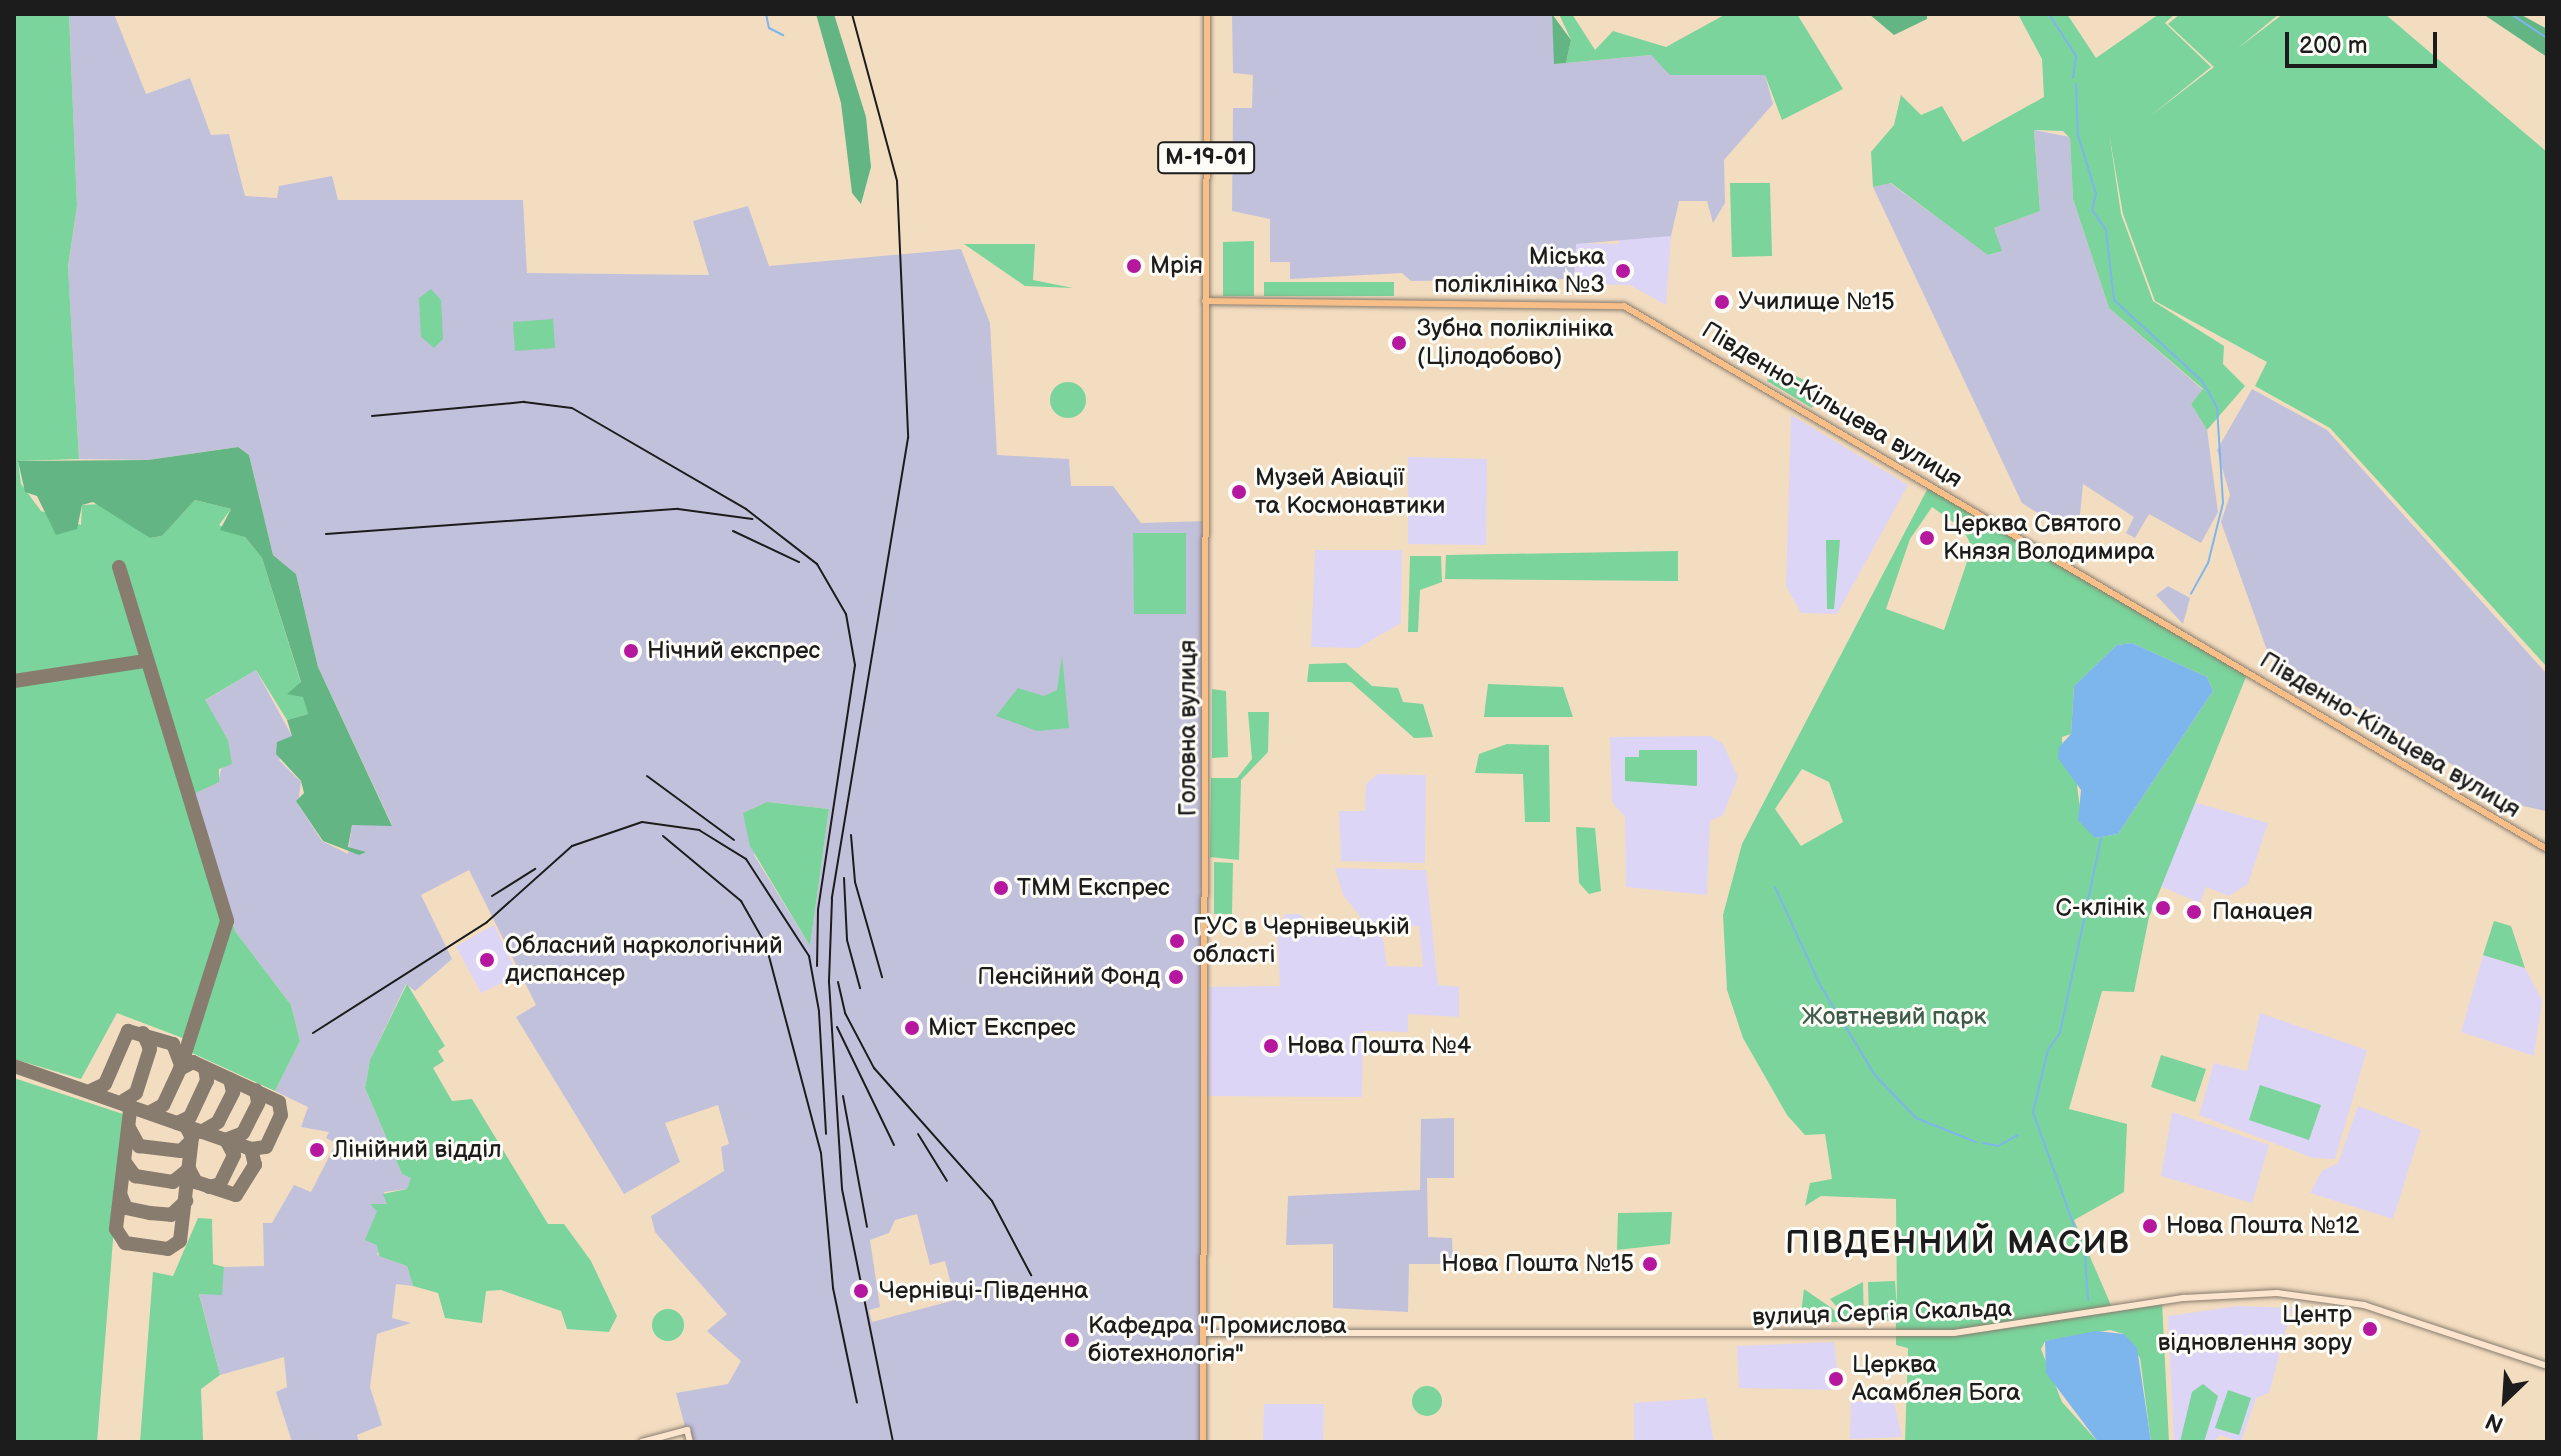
<!DOCTYPE html>
<html>
<head>
<meta charset="utf-8">
<style>
	body { margin:0 }
	#map { position:relative; width:2561px; height:1456px; overflow:hidden; background:#f3ddc0; font-family:"Balsamiq Sans",sans-serif }
	div>[style] { position:absolute }
	[style*='--x'] { left:calc(var(--x)*1px); top:calc(var(--y)*1px); width:calc(var(--w)*1px); rotate:calc(var(--a)*1deg) }
	.built>* { inset:0; background:#ddd5f6 }
	.industrial>* { inset:0; background:#c2c1dc }
	.green>* { inset:0; background:#7ad49b }
	.round { border-radius:50% }
	.forest>* { inset:0; background:#63b683 }
	.water>* { inset:0; background:#7db5ed }
	.stream>* { height:2px; margin:-1px; padding:0 1px; transform-origin:1px; border-radius:1px; background:#7db5ed }
	.taxiway>* { height:14px; margin:-7px; padding:0 7px; transform-origin:7px; border-radius:7px; background:#887c6e }
	.roads { filter:drop-shadow(0 0 2px #887c6e) drop-shadow(0 0 2px #887c6e) }
	.secondary>* { height:6px; margin:-3px; padding:0 3px; transform-origin:3px; border-radius:3px; background:#fce5cf }
	.primary>* { height:6px; margin:-3px; padding:0 3px; transform-origin:3px; border-radius:3px; background:#f7be88 }
	.rail>* { height:2px; margin:-1px; padding:0 1px; transform-origin:1px; border-radius:1px; background:#1c1c1c }
	.dots>* { width:22px; height:22px; translate:-50% -50%; box-sizing:border-box; border:4px solid #fdfcf7; border-radius:50% }
	span { translate:-50% -50%; white-space:nowrap; text-align:center; line-height:1.15; -webkit-text-stroke:6px #fdfcf7; paint-order:stroke }
	.shield-label span { padding:2px 6px; background:#fdfcf7; border:2px solid; border-radius:6px; -webkit-text-stroke-width:0 }
	.shield-label { font-size:22px; color:#1c1c1c; font-weight:700 }
	.poi-label { font-size:24px; color:#1c1c1c }
	.right { translate:-100% -50%; text-align:right }
	.left { translate:0 -50%; text-align:left }
	.street-label { font-size:24px; color:#1c1c1c }
	.park-label { font-size:24px; color:#3d5c48 }
	.district-label { font-size:32px; color:#1c1c1c; font-weight:700; letter-spacing:2px }
	.frame { position:absolute; inset:0; border:16px solid #1c1c1c; pointer-events:none }
	.north { position:absolute; left:2465px; top:1360px; width:80px; height:80px; -webkit-text-stroke:6px #fdfcf7; paint-order:stroke; rotate:205deg; font-size:22px; font-weight:700; line-height:32px; text-align:center; color:#1c1c1c }
	.north::after { content:''; display:block; margin:auto; width:28px; height:36px; background:#1c1c1c; clip-path:polygon(50% 0,100% 100%,50% 72%,0 100%) }
	.scale { position:absolute; left:2285px; top:32px; width:152px; height:36px; box-sizing:border-box; border:4px solid #1c1c1c; border-top:0; padding-left:10px; font-size:24px; line-height:28px; white-space:nowrap; color:#1c1c1c; -webkit-text-stroke:6px #fdfcf7; paint-order:stroke }
</style>
</head>
<body>
<div id="map">
	<div class="built">
		<i style="clip-path:polygon(1622px 235px,1671px 236px,1666px 305px,1630px 285px,1575px 284px,1575px 243px,1618px 244px)"></i>
		<i style="clip-path:polygon(1791px 415px,1908px 485px,1837px 614px,1801px 613px,1786px 586px)"></i>
		<i style="clip-path:polygon(1408px 457px,1487px 459px,1486px 545px,1408px 544px)"></i>
		<i style="clip-path:polygon(1315px 550px,1402px 550px,1401px 623px,1358px 648px,1311px 647px)"></i>
		<i style="clip-path:polygon(1710px 736px,1723px 744px,1738px 777px,1723px 815px,1710px 821px,1707px 895px,1626px 887px,1625px 817px,1612px 802px,1610px 737px)"></i>
		<i style="clip-path:polygon(1378px 774px,1426px 775px,1425px 863px,1341px 861px,1339px 811px,1365px 811px,1366px 784px)"></i>
		<i style="clip-path:polygon(2193px 802px,2268px 823px,2248px 884px,2229px 896px,2206px 887px,2200px 903px,2160px 886px)"></i>
		<i style="clip-path:polygon(evenodd,1335px 868px,1426px 870px,1438px 985px,1459px 987px,1459px 1017px,1408px 1014px,1408px 1032px,1363px 1031px,1362px 1097px,1207px 1096px,1209px 987px,1280px 986px,1277px 926px,1286px 914px,1300px 914px,1313px 928px,1357px 929px,1360px 916px,1343px 895px,1335px 868px,1391px 925px,1419px 926px,1423px 967px,1387px 966px,1381px 927px,1391px 925px)"></i>
		<i style="clip-path:polygon(494px 925px,518px 975px,481px 993px,456px 946px)"></i>
		<i style="clip-path:polygon(2483px 955px,2525px 968px,2542px 1000px,2534px 1056px,2461px 1032px)"></i>
		<i style="clip-path:polygon(2260px 1013px,2367px 1050px,2335px 1159px,2313px 1158px,2199px 1115px,2214px 1063px,2247px 1071px)"></i>
		<i style="clip-path:polygon(2358px 1106px,2421px 1130px,2393px 1219px,2310px 1193px,2322px 1171px,2338px 1163px)"></i>
		<i style="clip-path:polygon(2172px 1112px,2269px 1145px,2252px 1203px,2161px 1176px)"></i>
		<i style="clip-path:polygon(2238px 1306px,2292px 1308px,2269px 1393px,2256px 1398px,2241px 1442px,2220px 1435px,2213px 1442px,2174px 1442px,2168px 1316px)"></i>
		<i style="clip-path:polygon(1834px 1342px,1840px 1390px,1739px 1388px,1737px 1346px)"></i>
		<i style="clip-path:polygon(1706px 1398px,1714px 1442px,1634px 1442px,1634px 1403px)"></i>
		<i style="clip-path:polygon(1851px 1401px,1894px 1402px,1902px 1437px,1850px 1439px)"></i>
		<i style="clip-path:polygon(1264px 1404px,1324px 1404px,1323px 1442px,1263px 1442px)"></i>
	</div>
	<div class="industrial">
		<i style="clip-path:polygon(evenodd,69px 14px,114px 14px,146px 94px,190px 78px,211px 135px,229px 134px,245px 196px,277px 198px,279px 186px,332px 176px,338px 200px,523px 200px,527px 273px,709px 275px,693px 221px,748px 206px,769px 266px,961px 249px,990px 323px,997px 455px,1069px 459px,1071px 486px,1113px 486px,1141px 523px,1206px 521px,1202px 1442px,689px 1442px,676px 1393px,728px 1384px,741px 1361px,707px 1331px,727px 1314px,655px 1232px,651px 1216px,724px 1171px,721px 1147px,729px 1144px,718px 1105px,665px 1123px,680px 1162px,624px 1194px,516px 1017px,536px 1005px,469px 870px,421px 895px,452px 959px,415px 991px,406px 984px,370px 1060px,365px 1088px,402px 1174px,412px 1178px,407px 1189px,384px 1192px,388px 1204px,370px 1204px,389px 1216px,377px 1255px,407px 1266px,413px 1286px,396px 1284px,392px 1318px,411px 1323px,377px 1334px,370px 1387px,382px 1425px,357px 1435px,359px 1442px,292px 1442px,276px 1392px,287px 1387px,284px 1357px,220px 1375px,199px 1293px,221px 1294px,224px 1267px,264px 1266px,263px 1223px,272px 1223px,294px 1185px,311px 1192px,336px 1143px,326px 1138px,329px 1132px,301px 1127px,308px 1107px,275px 1091px,300px 1041px,291px 1005px,235px 931px,194px 794px,218px 782px,228px 740px,204px 701px,256px 670px,292px 736px,279px 760px,301px 782px,298px 804px,322px 841px,348px 854px,352px 825px,392px 825px,318px 667px,296px 574px,273px 555px,249px 455px,237px 447px,148px 460px,79px 459px,68px 268px,77px 206px,69px 14px,767px 802px,829px 809px,810px 946px,754px 855px,767px 802px,69px 14px,917px 1214px,930px 1265px,945px 1261px,955px 1300px,872px 1322px,869px 1310px,880px 1307px,870px 1240px,889px 1233px,895px 1220px,917px 1214px)"></i>
		<i style="clip-path:polygon(1232px 14px,1552px 14px,1555px 64px,1651px 55px,1671px 75px,1765px 75px,1773px 104px,1724px 160px,1725px 203px,1713px 223px,1707px 201px,1679px 201px,1671px 236px,1576px 244px,1574px 279px,1411px 281px,1402px 273px,1290px 279px,1290px 262px,1270px 262px,1270px 219px,1232px 211px,1233px 108px,1252px 108px,1253px 75px,1233px 73px)"></i>
		<i style="clip-path:polygon(2034px 130px,2070px 137px,2073px 199px,2109px 308px,2203px 390px,2191px 404px,2207px 430px,2218px 512px,2201px 543px,2149px 514px,2135px 538px,2126px 533px,2134px 517px,2083px 484px,2080px 515px,2067px 532px,2022px 503px,1873px 187px,1890px 183px,1989px 255px,2001px 251px,1994px 228px,2040px 211px)"></i>
		<i style="clip-path:polygon(2252px 389px,2327px 430px,2547px 674px,2545px 811px,2519px 805px,2268px 653px,2221px 522px,2230px 495px,2217px 450px)"></i>
		<i style="clip-path:polygon(2168px 586px,2190px 598px,2183px 624px,2156px 595px)"></i>
		<i style="clip-path:polygon(1454px 1118px,1454px 1178px,1427px 1178px,1428px 1237px,1452px 1238px,1453px 1264px,1409px 1264px,1408px 1312px,1333px 1308px,1333px 1244px,1286px 1245px,1288px 1196px,1420px 1190px,1421px 1119px)"></i>
	</div>
	<div class="green">
		<i style="clip-path:polygon(14px 14px,69px 14px,77px 206px,68px 267px,79px 459px,18px 461px,21px 484px,41px 511px,81px 525px,82px 505px,102px 504px,150px 538px,162px 536px,195px 500px,231px 509px,219px 525px,245px 537px,262px 558px,301px 683px,308px 714px,287px 720px,256px 670px,205px 700px,228px 740px,232px 764px,219px 769px,219px 782px,194px 794px,235px 931px,291px 1005px,300px 1041px,275px 1091px,192px 1053px,193px 1042px,117px 1013px,81px 1079px,14px 1059px)"></i>
		<i style="clip-path:polygon(1559px 14px,1572px 14px,1595px 50px,1613px 31px,1666px 47px,1726px 14px,1797px 14px,1843px 89px,1782px 120px,1765px 75px,1670px 75px,1651px 55px,1566px 63px,1571px 40px)"></i>
		<i style="clip-path:polygon(2018px 14px,2067px 14px,2096px 58px,2159px 14px,2175px 14px,2165px 23px,2211px 67px,2149px 117px,2214px 67px,2168px 24px,2180px 14px,2279px 14px,2237px 49px,2283px 14px,2385px 14px,2547px 152px,2547px 667px,2330px 428px,2255px 386px,2267px 362px,2155px 301px,2123px 214px,2109px 133px,2121px 214px,2153px 301px,2224px 346px,2223px 364px,2245px 386px,2207px 430px,2191px 404px,2203px 389px,2109px 308px,2073px 199px,2070px 138px,2063px 131px,2034px 130px,2040px 211px,1994px 228px,2002px 251px,1988px 255px,1891px 183px,1873px 187px,1871px 152px,1894px 125px,1901px 95px,1921px 115px,1942px 106px,1963px 142px,2044px 97px,2042px 59px)"></i>
		<i style="clip-path:polygon(1730px 183px,1770px 183px,1772px 256px,1732px 257px)"></i>
		<i style="clip-path:polygon(1254px 241px,1254px 296px,1223px 296px,1223px 242px)"></i>
		<i style="clip-path:polygon(964px 244px,1035px 244px,1033px 280px,1073px 288px,1025px 286px)"></i>
		<i style="clip-path:polygon(1264px 282px,1394px 282px,1394px 296px,1264px 296px)"></i>
		<i style="clip-path:polygon(431px 289px,441px 300px,443px 339px,434px 348px,421px 337px,419px 298px)"></i>
		<i style="clip-path:polygon(553px 319px,555px 348px,515px 351px,513px 322px)"></i>
		<i style="clip-path:polygon(1772px 364px,1822px 389px,1812px 408px,1767px 381px)"></i>
		<i class="round" style="left:1050px;top:382px;width:36px;height:36px"></i>
		<i style="clip-path:polygon(evenodd,1930px 484px,2248px 672px,2149px 917px,2134px 992px,2102px 991px,2069px 1109px,2127px 1124px,2124px 1192px,2074px 1220px,2114px 1312px,2162px 1302px,2169px 1442px,2151px 1442px,2140px 1358px,2124px 1334px,2110px 1330px,2045px 1341px,2041px 1349px,2062px 1402px,2098px 1442px,1905px 1442px,1908px 1348px,1896px 1345px,1896px 1321px,1869px 1321px,1868px 1282px,1895px 1281px,1897px 1309px,1896px 1199px,1821px 1196px,1805px 1206px,1810px 1183px,1832px 1179px,1825px 1134px,1805px 1135px,1787px 1115px,1743px 1038px,1727px 990px,1723px 915px,1742px 844px,1930px 484px,1932px 507px,1963px 529px,1972px 547px,1944px 630px,1886px 609px,1910px 539px,1932px 507px,1930px 484px,2132px 643px,2207px 677px,2213px 691px,2118px 834px,2095px 838px,2080px 809px,2076px 777px,2063px 763px,2062px 737px,2071px 734px,2074px 686px,2117px 645px,2132px 643px,1930px 484px,1802px 769px,1829px 782px,1843px 822px,1801px 846px,1775px 809px,1802px 769px)"></i>
		<i style="clip-path:polygon(1133px 533px,1186px 533px,1186px 614px,1134px 614px)"></i>
		<i style="clip-path:polygon(1826px 540px,1840px 540px,1834px 609px,1827px 609px)"></i>
		<i style="clip-path:polygon(1678px 551px,1678px 581px,1445px 579px,1446px 555px)"></i>
		<i style="clip-path:polygon(1410px 556px,1441px 556px,1442px 582px,1420px 590px,1418px 632px,1408px 632px)"></i>
		<i style="clip-path:polygon(1062px 655px,1069px 728px,1037px 731px,996px 716px,1018px 688px,1044px 696px,1057px 690px)"></i>
		<i style="clip-path:polygon(1346px 663px,1372px 686px,1398px 688px,1403px 702px,1423px 704px,1433px 737px,1414px 738px,1351px 682px,1307px 682px,1309px 664px)"></i>
		<i style="clip-path:polygon(1488px 684px,1563px 687px,1573px 717px,1484px 717px)"></i>
		<i style="clip-path:polygon(1212px 689px,1226px 691px,1228px 757px,1212px 758px)"></i>
		<i style="clip-path:polygon(1248px 712px,1269px 712px,1268px 752px,1241px 780px,1239px 860px,1210px 857px,1211px 778px,1237px 778px,1252px 759px)"></i>
		<i style="clip-path:polygon(1507px 744px,1549px 745px,1550px 822px,1525px 822px,1523px 774px,1475px 773px,1479px 754px)"></i>
		<i style="clip-path:polygon(1639px 750px,1697px 750px,1697px 786px,1625px 781px,1625px 757px,1639px 757px)"></i>
		<i style="clip-path:polygon(767px 802px,829px 809px,810px 946px,750px 846px,743px 813px)"></i>
		<i style="clip-path:polygon(1576px 827px,1595px 828px,1601px 891px,1589px 894px,1579px 883px)"></i>
		<i style="clip-path:polygon(1214px 862px,1233px 863px,1232px 914px,1214px 914px)"></i>
		<i style="clip-path:polygon(2494px 921px,2511px 926px,2525px 968px,2483px 955px)"></i>
		<i style="clip-path:polygon(407px 984px,445px 1046px,438px 1051px,444px 1061px,433px 1068px,452px 1101px,472px 1099px,548px 1224px,564px 1224px,591px 1261px,617px 1316px,609px 1332px,567px 1329px,561px 1311px,501px 1290px,486px 1291px,482px 1323px,445px 1318px,438px 1293px,413px 1286px,407px 1266px,379px 1256px,377px 1245px,365px 1240px,377px 1211px,370px 1204px,387px 1204px,383px 1194px,407px 1189px,411px 1178px,402px 1174px,365px 1088px,370px 1060px)"></i>
		<i style="clip-path:polygon(2161px 1055px,2206px 1069px,2195px 1102px,2151px 1087px)"></i>
		<i style="clip-path:polygon(14px 1078px,123px 1114px,97px 1442px,14px 1442px)"></i>
		<i style="clip-path:polygon(2260px 1085px,2321px 1105px,2309px 1140px,2249px 1120px)"></i>
		<i style="clip-path:polygon(1672px 1212px,1670px 1244px,1617px 1250px,1618px 1213px)"></i>
		<i style="clip-path:polygon(198px 1218px,212px 1219px,213px 1264px,224px 1267px,222px 1295px,199px 1294px,220px 1375px,201px 1389px,203px 1440px,140px 1442px,153px 1272px,173px 1276px)"></i>
		<i style="clip-path:polygon(1863px 1282px,1864px 1322px,1850px 1322px,1830px 1299px)"></i>
		<i style="clip-path:polygon(1804px 1289px,1833px 1309px,1843px 1322px,1800px 1322px)"></i>
		<i class="round" style="left:652px;top:1309px;width:32px;height:32px"></i>
		<i style="clip-path:polygon(2203px 1384px,2218px 1396px,2204px 1442px,2180px 1442px,2192px 1392px)"></i>
		<i class="round" style="left:1412px;top:1386px;width:30px;height:30px"></i>
		<i style="clip-path:polygon(2228px 1390px,2251px 1398px,2239px 1435px,2215px 1428px)"></i>
	</div>
	<div class="forest">
		<i style="clip-path:polygon(816px 14px,834px 14px,866px 117px,871px 167px,861px 204px,852px 193px,841px 103px)"></i>
		<i style="clip-path:polygon(1552px 14px,1571px 40px,1566px 63px,1554px 64px)"></i>
		<i style="clip-path:polygon(1869px 14px,1927px 14px,1927px 19px,1894px 35px)"></i>
		<i style="clip-path:polygon(2483px 14px,2520px 14px,2547px 29px,2547px 57px)"></i>
		<i style="clip-path:polygon(238px 447px,249px 455px,273px 555px,296px 574px,318px 667px,392px 826px,352px 825px,348px 847px,366px 852px,359px 855px,323px 841px,296px 801px,304px 793px,301px 781px,276px 754px,277px 742px,292px 736px,287px 720px,308px 714px,303px 697px,287px 694px,301px 682px,262px 558px,245px 537px,220px 530px,231px 509px,195px 500px,162px 536px,150px 538px,93px 502px,82px 505px,77px 529px,56px 535px,37px 496px,25px 492px,18px 461px,148px 460px)"></i>
	</div>
	<div class="water">
		<i style="clip-path:polygon(2132px 643px,2207px 677px,2213px 691px,2118px 834px,2095px 838px,2078px 820px,2081px 790px,2058px 758px,2059px 747px,2071px 734px,2074px 686px,2117px 645px)"></i>
		<i style="clip-path:polygon(2096px 1331px,2124px 1334px,2137px 1348px,2151px 1442px,2098px 1442px,2046px 1373px,2045px 1341px)"></i>
	</div>
	<div class="stream">
		<i style="--x:766;--y:14;--w:14;--a:78"></i>
		<i style="--x:769;--y:28;--w:16;--a:27"></i>
		<i style="--x:2049;--y:14;--w:50;--a:57.3"></i>
		<i style="--x:2076;--y:56;--w:22;--a:98"></i>
		<i style="--x:2511;--y:14;--w:43;--a:33.7"></i>
		<i style="--x:2076;--y:84;--w:51;--a:87.8"></i>
		<i style="--x:2078;--y:135;--w:62;--a:73"></i>
		<i style="--x:2096;--y:194;--w:16;--a:104"></i>
		<i style="--x:2092;--y:210;--w:24;--a:55"></i>
		<i style="--x:2106;--y:230;--w:70;--a:83.5"></i>
		<i style="--x:2114;--y:300;--w:120;--a:42.6"></i>
		<i style="--x:2202;--y:381;--w:30;--a:60"></i>
		<i style="--x:2217;--y:407;--w:96;--a:86.4"></i>
		<i style="--x:2223;--y:503;--w:62;--a:104"></i>
		<i style="--x:2208;--y:563;--w:35;--a:119"></i>
		<i style="--x:1775;--y:887;--w:108;--a:65.3"></i>
		<i style="--x:1820;--y:985;--w:105;--a:58.6"></i>
		<i style="--x:1875;--y:1075;--w:59;--a:46.4"></i>
		<i style="--x:1916;--y:1118;--w:65;--a:21.8"></i>
		<i style="--x:1983;--y:1143;--w:15;--a:11"></i>
		<i style="--x:1998;--y:1146;--w:23;--a:-29"></i>
		<i style="--x:2088;--y:1300;--w:44;--a:-93.9"></i>
		<i style="--x:2085;--y:1256;--w:153;--a:-109.9"></i>
		<i style="--x:2033;--y:1112;--w:64;--a:-76.4"></i>
		<i style="--x:2048;--y:1050;--w:21;--a:-55"></i>
		<i style="--x:2060;--y:1033;--w:199;--a:-78.1"></i>
	</div>
	<div class="taxiway">
		<i style="--x:119;--y:567;--w:370;--a:73"></i>
		<i style="--x:227;--y:921;--w:155;--a:107.6"></i>
		<i style="--x:180;--y:1069;--w:40;--a:115"></i>
		<i style="--x:163;--y:1105;--w:13;--a:151"></i>
		<i style="--x:14;--y:681;--w:133;--a:-8.7"></i>
		<i style="--x:143;--y:1033;--w:17;--a:66"></i>
		<i style="--x:150;--y:1049;--w:46;--a:107.7"></i>
		<i style="--x:136;--y:1093;--w:13;--a:148"></i>
		<i style="--x:125;--y:1100;--w:12;--a:66"></i>
		<i style="--x:130;--y:1111;--w:119;--a:96.8"></i>
		<i style="--x:116;--y:1229;--w:17;--a:57"></i>
		<i style="--x:125;--y:1243;--w:43;--a:7.9"></i>
		<i style="--x:168;--y:1249;--w:14;--a:-34"></i>
		<i style="--x:180;--y:1241;--w:104;--a:-83.4"></i>
		<i style="--x:192;--y:1138;--w:13;--a:-117"></i>
		<i style="--x:14;--y:1066;--w:251;--a:19.3"></i>
		<i style="--x:251;--y:1149;--w:15;--a:-8"></i>
		<i style="--x:266;--y:1147;--w:35;--a:-65"></i>
		<i style="--x:281;--y:1115;--w:13;--a:-99"></i>
		<i style="--x:279;--y:1102;--w:95;--a:-155.1"></i>
		<i style="--x:193;--y:1062;--w:15;--a:152"></i>
		<i style="--x:92;--y:1090;--w:14;--a:-25"></i>
		<i style="--x:105;--y:1084;--w:58;--a:-66.5"></i>
		<i style="--x:128;--y:1031;--w:47;--a:16.1"></i>
		<i style="--x:173;--y:1044;--w:22;--a:69"></i>
		<i style="--x:177;--y:1123;--w:14;--a:-25"></i>
		<i style="--x:190;--y:1117;--w:40;--a:-65"></i>
		<i style="--x:207;--y:1081;--w:13;--a:-99"></i>
		<i style="--x:129;--y:1128;--w:21;--a:61"></i>
		<i style="--x:139;--y:1146;--w:42;--a:6.8"></i>
		<i style="--x:181;--y:1151;--w:14;--a:-45"></i>
		<i style="--x:201;--y:1132;--w:20;--a:-30"></i>
		<i style="--x:218;--y:1122;--w:34;--a:-63"></i>
		<i style="--x:233;--y:1092;--w:13;--a:-103"></i>
		<i style="--x:225;--y:1140;--w:19;--a:-21"></i>
		<i style="--x:243;--y:1133;--w:34;--a:-63"></i>
		<i style="--x:258;--y:1103;--w:13;--a:-99"></i>
		<i style="--x:124;--y:1161;--w:19;--a:54"></i>
		<i style="--x:135;--y:1176;--w:38;--a:9"></i>
		<i style="--x:173;--y:1182;--w:21;--a:-39"></i>
		<i style="--x:189;--y:1169;--w:15;--a:62"></i>
		<i style="--x:196;--y:1182;--w:42;--a:18"></i>
		<i style="--x:236;--y:1195;--w:36;--a:-58"></i>
		<i style="--x:255;--y:1165;--w:16;--a:-104"></i>
		<i style="--x:209;--y:1187;--w:11;--a:-15"></i>
		<i style="--x:220;--y:1184;--w:32;--a:-64"></i>
		<i style="--x:234;--y:1155;--w:17;--a:-118"></i>
		<i style="--x:120;--y:1194;--w:15;--a:67"></i>
		<i style="--x:126;--y:1208;--w:25;--a:12"></i>
		<i style="--x:150;--y:1213;--w:21;--a:5"></i>
		<i style="--x:171;--y:1215;--w:21;--a:-43"></i>
	</div>
	<div class="roads">
		<div class="secondary">
			<i style="--x:1204;--y:1333;--w:750;--a:0"></i>
			<i style="--x:1954;--y:1333;--w:233;--a:-8.7"></i>
			<i style="--x:2184;--y:1298;--w:93;--a:-3.1"></i>
			<i style="--x:2277;--y:1293;--w:88;--a:7.9"></i>
			<i style="--x:2364;--y:1305;--w:193;--a:18.4"></i>
			<i style="--x:642;--y:1442;--w:47;--a:-14.9"></i>
			<i style="--x:687;--y:1430;--w:12;--a:76"></i>
		</div>
		<div class="primary">
			<i style="--x:1205;--y:301;--w:419;--a:0.7"></i>
			<i style="--x:1624;--y:306;--w:1071;--a:30.47"></i>
			<i style="--x:1203;--y:1442;--w:1428;--a:-89.84"></i>
		</div>
	</div>
	<div class="rail">
		<i style="--x:852;--y:14;--w:173;--a:74.9"></i>
		<i style="--x:897;--y:181;--w:257;--a:87.5"></i>
		<i style="--x:908;--y:438;--w:467;--a:99.4"></i>
		<i style="--x:832;--y:899;--w:83;--a:92.1"></i>
		<i style="--x:829;--y:982;--w:207;--a:86.4"></i>
		<i style="--x:842;--y:1189;--w:258;--a:78.6"></i>
		<i style="--x:372;--y:416;--w:153;--a:-5.3"></i>
		<i style="--x:524;--y:402;--w:48;--a:7.1"></i>
		<i style="--x:572;--y:408;--w:201;--a:30.1"></i>
		<i style="--x:746;--y:509;--w:90;--a:37.8"></i>
		<i style="--x:817;--y:564;--w:58;--a:59.9"></i>
		<i style="--x:846;--y:614;--w:52;--a:80"></i>
		<i style="--x:855;--y:665;--w:248;--a:98.6"></i>
		<i style="--x:818;--y:910;--w:56;--a:91"></i>
		<i style="--x:733;--y:531;--w:73;--a:25.2"></i>
		<i style="--x:326;--y:534;--w:353;--a:-4.1"></i>
		<i style="--x:678;--y:509;--w:75;--a:7.7"></i>
		<i style="--x:647;--y:776;--w:108;--a:36.3"></i>
		<i style="--x:851;--y:835;--w:47;--a:85.1"></i>
		<i style="--x:855;--y:882;--w:99;--a:74.1"></i>
		<i style="--x:663;--y:836;--w:102;--a:39.8"></i>
		<i style="--x:741;--y:901;--w:51;--a:60.4"></i>
		<i style="--x:766;--y:945;--w:215;--a:75.2"></i>
		<i style="--x:821;--y:1153;--w:136;--a:84.9"></i>
		<i style="--x:833;--y:1288;--w:117;--a:78.2"></i>
		<i style="--x:844;--y:878;--w:62;--a:87.2"></i>
		<i style="--x:847;--y:940;--w:50;--a:74.8"></i>
		<i style="--x:492;--y:896;--w:51;--a:-32.1"></i>
		<i style="--x:838;--y:982;--w:32;--a:77"></i>
		<i style="--x:845;--y:1013;--w:62;--a:62.2"></i>
		<i style="--x:874;--y:1068;--w:178;--a:48.4"></i>
		<i style="--x:992;--y:1201;--w:84;--a:62.2"></i>
		<i style="--x:819;--y:1012;--w:122;--a:86.7"></i>
		<i style="--x:837;--y:1027;--w:131;--a:64.2"></i>
		<i style="--x:313;--y:1033;--w:206;--a:-32.5"></i>
		<i style="--x:487;--y:922;--w:114;--a:-41.8"></i>
		<i style="--x:572;--y:846;--w:74;--a:-18.9"></i>
		<i style="--x:642;--y:822;--w:58;--a:8"></i>
		<i style="--x:699;--y:830;--w:55;--a:31.7"></i>
		<i style="--x:746;--y:859;--w:116;--a:57"></i>
		<i style="--x:809;--y:956;--w:56;--a:79.7"></i>
		<i style="--x:843;--y:1096;--w:133;--a:79.6"></i>
		<i style="--x:918;--y:1134;--w:55;--a:58.3"></i>
	</div>
	<div class="dots">
		<i style="left:1134px;top:266px;background:#b5179e"></i>
		<i style="left:1623px;top:271px;background:#b5179e"></i>
		<i style="left:1722px;top:302px;background:#b5179e"></i>
		<i style="left:1399px;top:343px;background:#b5179e"></i>
		<i style="left:1239px;top:492px;background:#b5179e"></i>
		<i style="left:1927px;top:538px;background:#b5179e"></i>
		<i style="left:631px;top:651px;background:#b5179e"></i>
		<i style="left:1001px;top:888px;background:#b5179e"></i>
		<i style="left:2163px;top:908px;background:#b5179e"></i>
		<i style="left:2194px;top:912px;background:#b5179e"></i>
		<i style="left:1177px;top:941px;background:#b5179e"></i>
		<i style="left:487px;top:960px;background:#b5179e"></i>
		<i style="left:1176px;top:977px;background:#b5179e"></i>
		<i style="left:912px;top:1028px;background:#b5179e"></i>
		<i style="left:1271px;top:1046px;background:#b5179e"></i>
		<i style="left:317px;top:1150px;background:#b5179e"></i>
		<i style="left:2150px;top:1226px;background:#b5179e"></i>
		<i style="left:1650px;top:1264px;background:#b5179e"></i>
		<i style="left:861px;top:1291px;background:#b5179e"></i>
		<i style="left:2370px;top:1329px;background:#b5179e"></i>
		<i style="left:1072px;top:1340px;background:#b5179e"></i>
		<i style="left:1836px;top:1379px;background:#b5179e"></i>
	</div>
	<div class="shield-label">
		<span style="left:1206px;top:158px">М-19-01</span>
	</div>
	<div class="poi-label">
		<span class="right" style="left:1605px;top:271px">Міська<br>поліклініка №3</span>
		<span class="left" style="left:1150px;top:266px">Мрія</span>
		<span class="left" style="left:1738px;top:302px">Училище №15</span>
		<span class="left" style="left:1417px;top:343px">Зубна поліклініка<br>(Цілодобово)</span>
		<span class="left" style="left:1255px;top:492px">Музей Авіації<br>та Космонавтики</span>
		<span class="left" style="left:1943px;top:538px">Церква Святого<br>Князя Володимира</span>
		<span class="left" style="left:647px;top:651px">Нічний експрес</span>
		<span class="left" style="left:1017px;top:888px">ТММ Експрес</span>
		<span class="right" style="left:2145px;top:908px">С-клінік</span>
		<span class="left" style="left:2212px;top:912px">Панацея</span>
		<span class="left" style="left:1193px;top:941px">ГУС в Чернівецькій<br>області</span>
		<span class="left" style="left:505px;top:960px">Обласний наркологічний<br>диспансер</span>
		<span class="right" style="left:1160px;top:977px">Пенсійний Фонд</span>
		<span class="left" style="left:928px;top:1028px">Міст Експрес</span>
		<span class="left" style="left:1287px;top:1046px">Нова Пошта №4</span>
		<span class="left" style="left:333px;top:1150px">Лінійний відділ</span>
		<span class="left" style="left:2166px;top:1226px">Нова Пошта №12</span>
		<span class="right" style="left:1634px;top:1264px">Нова Пошта №15</span>
		<span class="left" style="left:879px;top:1291px">Чернівці-Південна</span>
		<span class="right" style="left:2352px;top:1329px">Центр<br>відновлення зору</span>
		<span class="left" style="left:1088px;top:1340px">Кафедра "Промислова<br>біотехнологія"</span>
		<span class="left" style="left:1852px;top:1379px">Церква<br>Асамблея Бога</span>
	</div>
	<div class="street-label">
		<span style="left:1832px;top:405px;rotate:31deg">Південно-Кільцева вулиця</span>
		<span style="left:1188px;top:728px;rotate:-90deg">Головна вулиця</span>
		<span style="left:2390px;top:735px;rotate:31deg">Південно-Кільцева вулиця</span>
		<span style="left:1882px;top:1313px;rotate:-2deg">вулиця Сергія Скальда</span>
	</div>
	<div class="park-label">
		<span style="left:1894px;top:1017px">Жовтневий парк</span>
	</div>
	<div class="district-label">
		<span style="left:1958px;top:1244px">ПІВДЕННИЙ МАСИВ</span>
	</div>
	<div class="frame"></div>
	<div class="north">N</div>
	<div class="scale">200 m</div>
</div>
</body>
</html>
